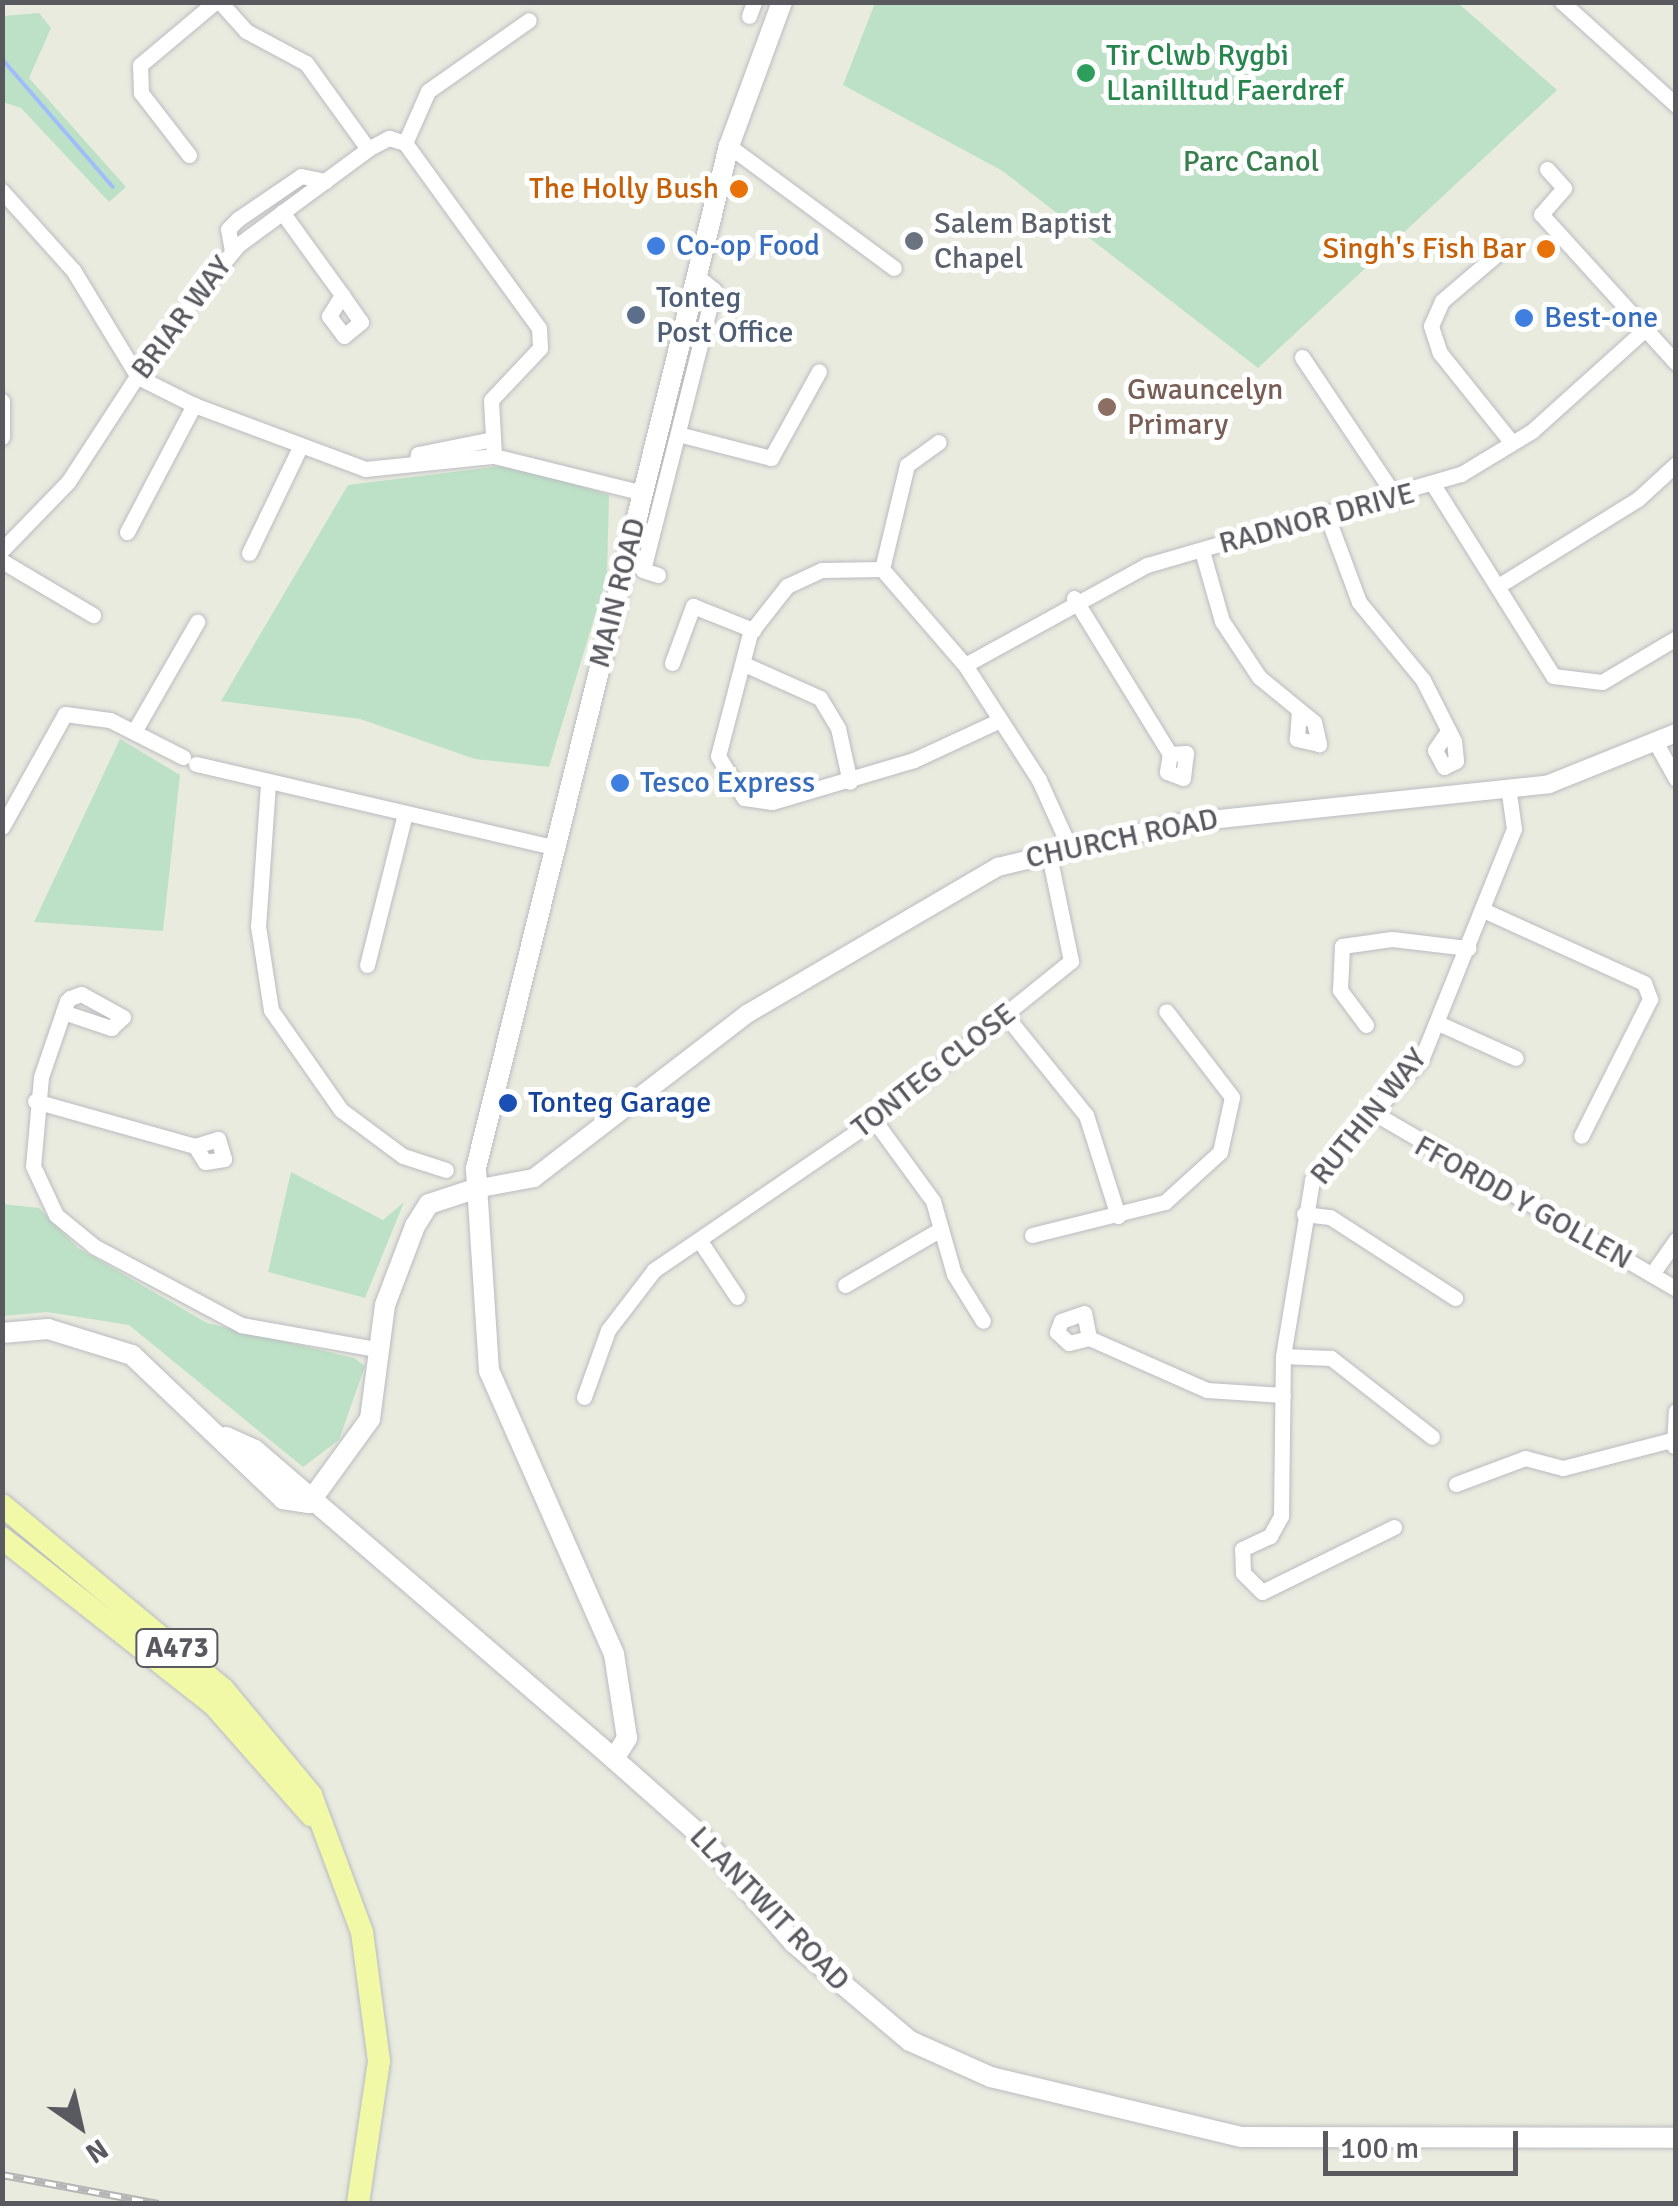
<!DOCTYPE html>
<html>
<head>
<meta charset="utf-8">
<style>
	body { margin:0 }
	#map { position:relative; width:1678px; height:2206px; overflow:hidden; background:#eaebdf; font-family:Signika,sans-serif }
	div>[style] { position:absolute }
	[style*='--x'] { left:calc(var(--x)*1px); top:calc(var(--y)*1px); width:calc(var(--w)*1px); rotate:calc(var(--a)*1deg) }
	.green>* { inset:0; background:#bde1c6 }
	.stream>* { height:4px; margin:-2px; padding:0 2px; transform-origin:2px; border-radius:2px; background:#a1bdf9 }
	.roads { filter:drop-shadow(0 0 2px #babbc1) drop-shadow(0 0 2px #babbc1) }
	.minor>* { height:15px; margin:-7.5px; padding:0 7.5px; transform-origin:7.5px; border-radius:7.5px; background:#fff }
	.tertiary>* { height:18px; margin:-9px; padding:0 9px; transform-origin:9px; border-radius:9px; background:#fff }
	.secondary>* { height:20px; margin:-10px; padding:0 10px; transform-origin:10px; border-radius:10px; background:#fff }
	.primary>* { height:22px; margin:-11px; padding:0 11px; transform-origin:11px; border-radius:11px; background:#f2f9a6 }
	.rail>* { height:8px; margin-top:-4px; transform-origin:0; background:repeating-linear-gradient(90deg,#fff 0 11px,#b4b5b5 0 22px); box-sizing:border-box; border-block:2px solid #b4b5b5 }
	.dots>* { width:28px; height:28px; translate:-50% -50%; box-sizing:border-box; border:5px solid #fff; border-radius:50% }
	span { translate:-50% -50%; white-space:nowrap; text-align:center; line-height:1.15; -webkit-text-stroke:10px #fff; paint-order:stroke }
	.shield-label span { padding:2px 8px; background:#fff; border:2px solid; border-radius:8px; -webkit-text-stroke-width:0 }
	.shield-label { font-size:28px; color:#585a60; font-weight:700 }
	.leisure-label { font-size:30px; color:#27864d }
	.left { translate:0 -50%; text-align:left }
	.park-label { font-size:30px; color:#387e4d }
	.food-label { font-size:30px; color:#c56008 }
	.right { translate:-100% -50%; text-align:right }
	.worship-label { font-size:30px; color:#5b616d }
	.shop-label { font-size:30px; color:#366cbe }
	.service-label { font-size:30px; color:#4e5e75 }
	.street-label { font-size:30px; color:#585a60 }
	.education-label { font-size:30px; color:#785e54 }
	.transit-label { font-size:30px; color:#164399 }
	.frame { position:absolute; inset:0; border:5px solid #585a60; pointer-events:none }
	.north { position:absolute; left:30px; top:2076px; width:100px; height:100px; -webkit-text-stroke:8px #fff; paint-order:stroke; rotate:146deg; font-size:28px; font-weight:700; line-height:40px; text-align:center; color:#585a60 }
	.north::after { content:''; display:block; margin:auto; width:35px; height:45px; background:#585a60; clip-path:polygon(50% 0,100% 100%,50% 72%,0 100%) }
	.scale { position:absolute; left:1323px; top:2131px; width:195px; height:45px; box-sizing:border-box; border:5px solid #585a60; border-top:0; padding-left:12px; font-size:30px; line-height:35px; white-space:nowrap; color:#585a60; -webkit-text-stroke:8px #fff; paint-order:stroke }
</style>
</head>
<body>
<div id="map">
	<div class="green">
		<i style="clip-path:polygon(1458px 3px,1557px 90px,1258px 368px,1001px 170px,843px 85px,875px 3px)"></i>
		<i style="clip-path:polygon(39px 13px,51px 28px,29px 78px,126px 187px,109px 202px,21px 108px,3px 102px,3px 16px)"></i>
		<i style="clip-path:polygon(510px 465px,609px 495px,607px 576px,549px 767px,475px 759px,360px 719px,221px 701px,348px 485px)"></i>
		<i style="clip-path:polygon(120px 739px,180px 775px,163px 931px,34px 922px)"></i>
		<i style="clip-path:polygon(291px 1172px,383px 1220px,404px 1202px,365px 1298px,268px 1272px)"></i>
		<i style="clip-path:polygon(3px 1204px,39px 1208px,78px 1248px,207px 1323px,354px 1358px,365px 1366px,339px 1440px,303px 1467px,129px 1325px,47px 1312px,3px 1316px)"></i>
	</div>
	<div class="stream">
		<i style="--x:2;--y:59;--w:169;--a:49.1"></i>
	</div>
	<div class="roads">
		<div class="minor">
			<i style="--x:220;--y:2;--w:39;--a:48"></i>
			<i style="--x:246;--y:31;--w:68;--a:28.1"></i>
			<i style="--x:306;--y:63;--w:106;--a:54.2"></i>
			<i style="--x:1562;--y:2;--w:154;--a:42.1"></i>
			<i style="--x:749;--y:16;--w:15;--a:-70"></i>
			<i style="--x:405;--y:143;--w:228;--a:54.1"></i>
			<i style="--x:539;--y:328;--w:20;--a:87"></i>
			<i style="--x:540;--y:348;--w:71;--a:133.3"></i>
			<i style="--x:491;--y:400;--w:56;--a:86.9"></i>
			<i style="--x:405;--y:143;--w:57;--a:-66.1"></i>
			<i style="--x:428;--y:91;--w:123;--a:-35.1"></i>
			<i style="--x:729;--y:146;--w:205;--a:36.5"></i>
			<i style="--x:189;--y:155;--w:78;--a:-127.7"></i>
			<i style="--x:141;--y:93;--w:28;--a:-92"></i>
			<i style="--x:140;--y:65;--w:98;--a:-40"></i>
			<i style="--x:1547;--y:169;--w:25;--a:48"></i>
			<i style="--x:1564;--y:188;--w:35;--a:131"></i>
			<i style="--x:1541;--y:214;--w:201;--a:47.8"></i>
			<i style="--x:2;--y:191;--w:106;--a:48.1"></i>
			<i style="--x:73;--y:270;--w:125;--a:58.7"></i>
			<i style="--x:138;--y:377;--w:63;--a:26.6"></i>
			<i style="--x:194;--y:405;--w:183;--a:20.5"></i>
			<i style="--x:365;--y:469;--w:130;--a:-5.8"></i>
			<i style="--x:494;--y:456;--w:154;--a:13.9"></i>
			<i style="--x:282;--y:212;--w:102;--a:54.1"></i>
			<i style="--x:342;--y:295;--w:33;--a:55"></i>
			<i style="--x:361;--y:322;--w:22;--a:141"></i>
			<i style="--x:344;--y:336;--w:25;--a:-127"></i>
			<i style="--x:329;--y:316;--w:25;--a:-58"></i>
			<i style="--x:1504;--y:248;--w:82;--a:139.5"></i>
			<i style="--x:1442;--y:301;--w:27;--a:114"></i>
			<i style="--x:1431;--y:326;--w:28;--a:72"></i>
			<i style="--x:1440;--y:353;--w:115;--a:51.3"></i>
			<i style="--x:232;--y:251;--w:22;--a:-100"></i>
			<i style="--x:228;--y:229;--w:14;--a:-45"></i>
			<i style="--x:238;--y:219;--w:76;--a:-34.3"></i>
			<i style="--x:301;--y:176;--w:25;--a:12"></i>
			<i style="--x:1302;--y:357;--w:171;--a:56.2"></i>
			<i style="--x:2;--y:401;--w:36;--a:90"></i>
			<i style="--x:678;--y:434;--w:96;--a:14.5"></i>
			<i style="--x:771;--y:458;--w:99;--a:-61.1"></i>
			<i style="--x:416;--y:463;--w:9;--a:-77"></i>
			<i style="--x:418;--y:454;--w:76;--a:-11.3"></i>
			<i style="--x:1434;--y:486;--w:224;--a:57.9"></i>
			<i style="--x:1553;--y:676;--w:49;--a:7"></i>
			<i style="--x:1602;--y:682;--w:86;--a:-30.7"></i>
			<i style="--x:1327;--y:516;--w:92;--a:69.6"></i>
			<i style="--x:1359;--y:602;--w:101;--a:50.6"></i>
			<i style="--x:1423;--y:680;--w:68;--a:63.1"></i>
			<i style="--x:1454;--y:741;--w:20;--a:84"></i>
			<i style="--x:1456;--y:761;--w:13;--a:153"></i>
			<i style="--x:1444;--y:767;--w:19;--a:-118"></i>
			<i style="--x:1435;--y:750;--w:18;--a:-56"></i>
			<i style="--x:127;--y:532;--w:144;--a:-62.2"></i>
			<i style="--x:2;--y:550;--w:95;--a:-45.9"></i>
			<i style="--x:68;--y:482;--w:174;--a:-56.9"></i>
			<i style="--x:163;--y:336;--w:118;--a:-50.5"></i>
			<i style="--x:238;--y:245;--w:162;--a:-36.4"></i>
			<i style="--x:368;--y:149;--w:24;--a:-28"></i>
			<i style="--x:389;--y:138;--w:17;--a:17"></i>
			<i style="--x:1202;--y:551;--w:73;--a:74.1"></i>
			<i style="--x:1222;--y:621;--w:67;--a:56.5"></i>
			<i style="--x:1259;--y:677;--w:71;--a:39.3"></i>
			<i style="--x:1314;--y:722;--w:23;--a:77"></i>
			<i style="--x:1319;--y:744;--w:23;--a:-167"></i>
			<i style="--x:1297;--y:739;--w:26;--a:-86"></i>
			<i style="--x:249;--y:553;--w:118;--a:-64.3"></i>
			<i style="--x:2;--y:561;--w:106;--a:30.7"></i>
			<i style="--x:882;--y:569;--w:107;--a:-76.5"></i>
			<i style="--x:907;--y:465;--w:39;--a:-36"></i>
			<i style="--x:658;--y:575;--w:16;--a:-162"></i>
			<i style="--x:643;--y:570;--w:289;--a:-75.8"></i>
			<i style="--x:714;--y:290;--w:22;--a:-141"></i>
			<i style="--x:1498;--y:586;--w:165;--a:-31.9"></i>
			<i style="--x:1638;--y:499;--w:52;--a:-42.6"></i>
			<i style="--x:1074;--y:598;--w:183;--a:58.4"></i>
			<i style="--x:1170;--y:754;--w:16;--a:-4"></i>
			<i style="--x:1186;--y:753;--w:25;--a:97"></i>
			<i style="--x:1183;--y:778;--w:17;--a:-159"></i>
			<i style="--x:1167;--y:772;--w:18;--a:-81"></i>
			<i style="--x:672;--y:663;--w:61;--a:-69.8"></i>
			<i style="--x:693;--y:606;--w:65;--a:21.8"></i>
			<i style="--x:744;--y:664;--w:83;--a:24.1"></i>
			<i style="--x:820;--y:698;--w:35;--a:59"></i>
			<i style="--x:838;--y:728;--w:55;--a:77.5"></i>
			<i style="--x:965;--y:665;--w:208;--a:-28.8"></i>
			<i style="--x:1147;--y:565;--w:327;--a:-16.2"></i>
			<i style="--x:1461;--y:474;--w:83;--a:-31.2"></i>
			<i style="--x:1532;--y:431;--w:149;--a:-42"></i>
			<i style="--x:998;--y:721;--w:93;--a:155.1"></i>
			<i style="--x:914;--y:760;--w:148;--a:163.5"></i>
			<i style="--x:772;--y:802;--w:28;--a:-172"></i>
			<i style="--x:744;--y:798;--w:49;--a:-121.8"></i>
			<i style="--x:718;--y:756;--w:127;--a:-75.4"></i>
			<i style="--x:750;--y:633;--w:60;--a:-51.8"></i>
			<i style="--x:787;--y:586;--w:38;--a:-25"></i>
			<i style="--x:822;--y:570;--w:60;--a:-1"></i>
			<i style="--x:882;--y:569;--w:127;--a:49.2"></i>
			<i style="--x:965;--y:665;--w:137;--a:57.2"></i>
			<i style="--x:1039;--y:780;--w:72;--a:65.6"></i>
			<i style="--x:135;--y:730;--w:125;--a:-60.1"></i>
			<i style="--x:1656;--y:743;--w:41;--a:60.9"></i>
			<i style="--x:196;--y:764;--w:371;--a:13.1"></i>
			<i style="--x:268;--y:784;--w:142;--a:94"></i>
			<i style="--x:258;--y:926;--w:85;--a:81.2"></i>
			<i style="--x:271;--y:1010;--w:122;--a:55"></i>
			<i style="--x:341;--y:1110;--w:77;--a:36.6"></i>
			<i style="--x:403;--y:1156;--w:45;--a:18"></i>
			<i style="--x:2;--y:827;--w:129;--a:-60.9"></i>
			<i style="--x:65;--y:714;--w:45;--a:7.6"></i>
			<i style="--x:110;--y:720;--w:82;--a:26.9"></i>
			<i style="--x:1483;--y:910;--w:177;--a:24.4"></i>
			<i style="--x:1644;--y:983;--w:17;--a:69"></i>
			<i style="--x:1650;--y:999;--w:153;--a:116.7"></i>
			<i style="--x:367;--y:965;--w:156;--a:-75.9"></i>
			<i style="--x:63;--y:1012;--w:51;--a:18.4"></i>
			<i style="--x:111;--y:1028;--w:16;--a:-43"></i>
			<i style="--x:123;--y:1017;--w:48;--a:-151.3"></i>
			<i style="--x:81;--y:994;--w:12;--a:160"></i>
			<i style="--x:70;--y:998;--w:4;--a:135"></i>
			<i style="--x:67;--y:1001;--w:80;--a:108.9"></i>
			<i style="--x:41;--y:1077;--w:89;--a:95.1"></i>
			<i style="--x:33;--y:1166;--w:54;--a:64.9"></i>
			<i style="--x:56;--y:1215;--w:50;--a:39.4"></i>
			<i style="--x:95;--y:1247;--w:166;--a:28.1"></i>
			<i style="--x:241;--y:1325;--w:142;--a:10.1"></i>
			<i style="--x:1006;--y:1016;--w:127;--a:51.1"></i>
			<i style="--x:1086;--y:1115;--w:106;--a:72.4"></i>
			<i style="--x:1438;--y:1023;--w:85;--a:24.2"></i>
			<i style="--x:1366;--y:1025;--w:44;--a:-126.6"></i>
			<i style="--x:1340;--y:990;--w:44;--a:-87.4"></i>
			<i style="--x:1342;--y:946;--w:50;--a:-8"></i>
			<i style="--x:1392;--y:939;--w:77;--a:6.8"></i>
			<i style="--x:35;--y:1101;--w:166;--a:15.7"></i>
			<i style="--x:195;--y:1146;--w:24;--a:-17"></i>
			<i style="--x:218;--y:1139;--w:21;--a:73"></i>
			<i style="--x:224;--y:1159;--w:19;--a:171"></i>
			<i style="--x:205;--y:1162;--w:19;--a:-122"></i>
			<i style="--x:1374;--y:1113;--w:350;--a:30.2"></i>
			<i style="--x:874;--y:1120;--w:100;--a:53.9"></i>
			<i style="--x:933;--y:1201;--w:76;--a:74"></i>
			<i style="--x:954;--y:1274;--w:55;--a:58.3"></i>
			<i style="--x:1304;--y:1214;--w:26;--a:7"></i>
			<i style="--x:1330;--y:1217;--w:149;--a:32.9"></i>
			<i style="--x:1032;--y:1235;--w:137;--a:-13.9"></i>
			<i style="--x:1165;--y:1202;--w:74;--a:-42.3"></i>
			<i style="--x:1220;--y:1152;--w:56;--a:-77.7"></i>
			<i style="--x:1232;--y:1097;--w:108;--a:-127.5"></i>
			<i style="--x:700;--y:1241;--w:67;--a:56.5"></i>
			<i style="--x:1652;--y:1274;--w:42;--a:-54.8"></i>
			<i style="--x:845;--y:1285;--w:111;--a:-30.3"></i>
			<i style="--x:1089;--y:1338;--w:25;--a:-101"></i>
			<i style="--x:1084;--y:1313;--w:24;--a:161"></i>
			<i style="--x:1061;--y:1321;--w:12;--a:110"></i>
			<i style="--x:1057;--y:1332;--w:16;--a:43"></i>
			<i style="--x:1069;--y:1343;--w:21;--a:-14"></i>
			<i style="--x:1089;--y:1338;--w:129;--a:23.8"></i>
			<i style="--x:1207;--y:1390;--w:76;--a:3.8"></i>
			<i style="--x:1283;--y:1356;--w:48;--a:2.4"></i>
			<i style="--x:1331;--y:1358;--w:128;--a:38"></i>
			<i style="--x:584;--y:1397;--w:71;--a:-70.3"></i>
			<i style="--x:608;--y:1330;--w:76;--a:-52.5"></i>
			<i style="--x:654;--y:1270;--w:266;--a:-34.3"></i>
			<i style="--x:874;--y:1120;--w:253;--a:-38.9"></i>
			<i style="--x:1071;--y:961;--w:113;--a:-101.7"></i>
			<i style="--x:1674;--y:1446;--w:35;--a:-87"></i>
			<i style="--x:1456;--y:1484;--w:74;--a:-20.6"></i>
			<i style="--x:1525;--y:1458;--w:39;--a:15"></i>
			<i style="--x:1563;--y:1468;--w:112;--a:-14.5"></i>
			<i style="--x:1394;--y:1527;--w:147;--a:153.8"></i>
			<i style="--x:1262;--y:1592;--w:27;--a:-135"></i>
			<i style="--x:1243;--y:1573;--w:24;--a:-92"></i>
			<i style="--x:1242;--y:1549;--w:31;--a:-25"></i>
			<i style="--x:1270;--y:1536;--w:23;--a:-61"></i>
			<i style="--x:1281;--y:1516;--w:160;--a:-89.3"></i>
			<i style="--x:1283;--y:1356;--w:178;--a:-80.6"></i>
			<i style="--x:1312;--y:1180;--w:162;--a:-47.8"></i>
			<i style="--x:1421;--y:1060;--w:249;--a:-68.1"></i>
			<i style="--x:1514;--y:829;--w:37;--a:-98"></i>
		</div>
		<div class="tertiary">
			<i style="--x:475;--y:1189;--w:60;--a:-10.6"></i>
			<i style="--x:534;--y:1178;--w:269;--a:-37.6"></i>
			<i style="--x:747;--y:1014;--w:291;--a:-30.4"></i>
			<i style="--x:998;--y:867;--w:188;--a:-13.5"></i>
			<i style="--x:1181;--y:823;--w:370;--a:-6"></i>
			<i style="--x:1549;--y:784;--w:137;--a:-21.9"></i>
		</div>
		<div class="secondary">
			<i style="--x:2;--y:1333;--w:46;--a:-5"></i>
			<i style="--x:48;--y:1329;--w:88;--a:17.2"></i>
			<i style="--x:132;--y:1355;--w:209;--a:43.6"></i>
			<i style="--x:283;--y:1499;--w:26;--a:9"></i>
			<i style="--x:226;--y:1437;--w:32;--a:24"></i>
			<i style="--x:255;--y:1450;--w:474;--a:40.7"></i>
			<i style="--x:614;--y:1759;--w:115;--a:41.5"></i>
			<i style="--x:700;--y:1835;--w:143;--a:49"></i>
			<i style="--x:794;--y:1943;--w:152;--a:40.2"></i>
			<i style="--x:910;--y:2041;--w:89;--a:24"></i>
			<i style="--x:991;--y:2077;--w:257;--a:13.5"></i>
			<i style="--x:1241;--y:2137;--w:435;--a:0.1"></i>
			<i style="--x:309;--y:1503;--w:104;--a:-54"></i>
			<i style="--x:370;--y:1419;--w:115;--a:-82.5"></i>
			<i style="--x:385;--y:1305;--w:85;--a:-69.2"></i>
			<i style="--x:415;--y:1226;--w:26;--a:-58"></i>
			<i style="--x:429;--y:1204;--w:48;--a:-18.1"></i>
			<i style="--x:614;--y:1759;--w:25;--a:-58"></i>
			<i style="--x:627;--y:1738;--w:85;--a:-98.8"></i>
			<i style="--x:614;--y:1654;--w:309;--a:-113.8"></i>
			<i style="--x:489;--y:1371;--w:203;--a:-93.7"></i>
			<i style="--x:476;--y:1168;--w:1053;--a:-76.1"></i>
			<i style="--x:729;--y:146;--w:153;--a:-69.8"></i>
		</div>
		<div class="primary">
			<i style="--x:2;--y:1505;--w:288;--a:39.8"></i>
			<i style="--x:223;--y:1689;--w:138;--a:50.3"></i>
			<i style="--x:311;--y:1795;--w:146;--a:69.6"></i>
			<i style="--x:362;--y:1932;--w:130;--a:82.5"></i>
			<i style="--x:379;--y:2061;--w:145;--a:98.4"></i>
			<i style="--x:2;--y:1538;--w:270;--a:38.2"></i>
			<i style="--x:214;--y:1705;--w:147;--a:48.6"></i>
		</div>
	</div>
	<div class="rail">
		<i style="--x:2;--y:2175;--w:159;--a:10.5"></i>
	</div>
	<div class="dots">
		<i style="left:1086px;top:73px;background:#2e9e5b"></i>
		<i style="left:739px;top:189px;background:#e8710a"></i>
		<i style="left:914px;top:241px;background:#6b7280"></i>
		<i style="left:656px;top:246px;background:#3f7fe0"></i>
		<i style="left:1546px;top:249px;background:#e8710a"></i>
		<i style="left:636px;top:315px;background:#5c6f8a"></i>
		<i style="left:1524px;top:318px;background:#3f7fe0"></i>
		<i style="left:1107px;top:407px;background:#8d6e63"></i>
		<i style="left:620px;top:783px;background:#3f7fe0"></i>
		<i style="left:508px;top:1103px;background:#1a4fb4"></i>
	</div>
	<div class="shield-label">
		<span style="left:177px;top:1648px">A473</span>
	</div>
	<div class="leisure-label">
		<span class="left" style="left:1106px;top:73px">Tir Clwb Rygbi<br>Llanilltud Faerdref</span>
	</div>
	<div class="park-label">
		<span style="left:1251px;top:162px">Parc Canol</span>
	</div>
	<div class="food-label">
		<span class="right" style="left:719px;top:189px">The Holly Bush</span>
		<span class="right" style="left:1526px;top:249px">Singh's Fish Bar</span>
	</div>
	<div class="worship-label">
		<span class="left" style="left:934px;top:241px">Salem Baptist<br>Chapel</span>
	</div>
	<div class="shop-label">
		<span class="left" style="left:676px;top:246px">Co-op Food</span>
		<span class="left" style="left:1544px;top:318px">Best-one</span>
		<span class="left" style="left:640px;top:783px">Tesco Express</span>
	</div>
	<div class="service-label">
		<span class="left" style="left:656px;top:315px">Tonteg<br>Post Office</span>
	</div>
	<div class="street-label">
		<span style="left:182px;top:318px;rotate:-53deg">BRIAR WAY</span>
		<span style="left:1317px;top:519px;rotate:-15deg">RADNOR DRIVE</span>
		<span style="left:618px;top:593px;rotate:-76deg">MAIN ROAD</span>
		<span style="left:1122px;top:839px;rotate:-12deg">CHURCH ROAD</span>
		<span style="left:934px;top:1071px;rotate:-38deg">TONTEG CLOSE</span>
		<span style="left:1369px;top:1117px;rotate:-51deg">RUTHIN WAY</span>
		<span style="left:1523px;top:1203px;rotate:29deg">FFORDD Y GOLLEN</span>
		<span style="left:769px;top:1909px;rotate:46deg">LLANTWIT ROAD</span>
	</div>
	<div class="education-label">
		<span class="left" style="left:1127px;top:407px">Gwauncelyn<br>Primary</span>
	</div>
	<div class="transit-label">
		<span class="left" style="left:528px;top:1103px">Tonteg Garage</span>
	</div>
	<div class="frame"></div>
	<div class="north">N</div>
	<div class="scale">100 m</div>
</div>
</body>
</html>
